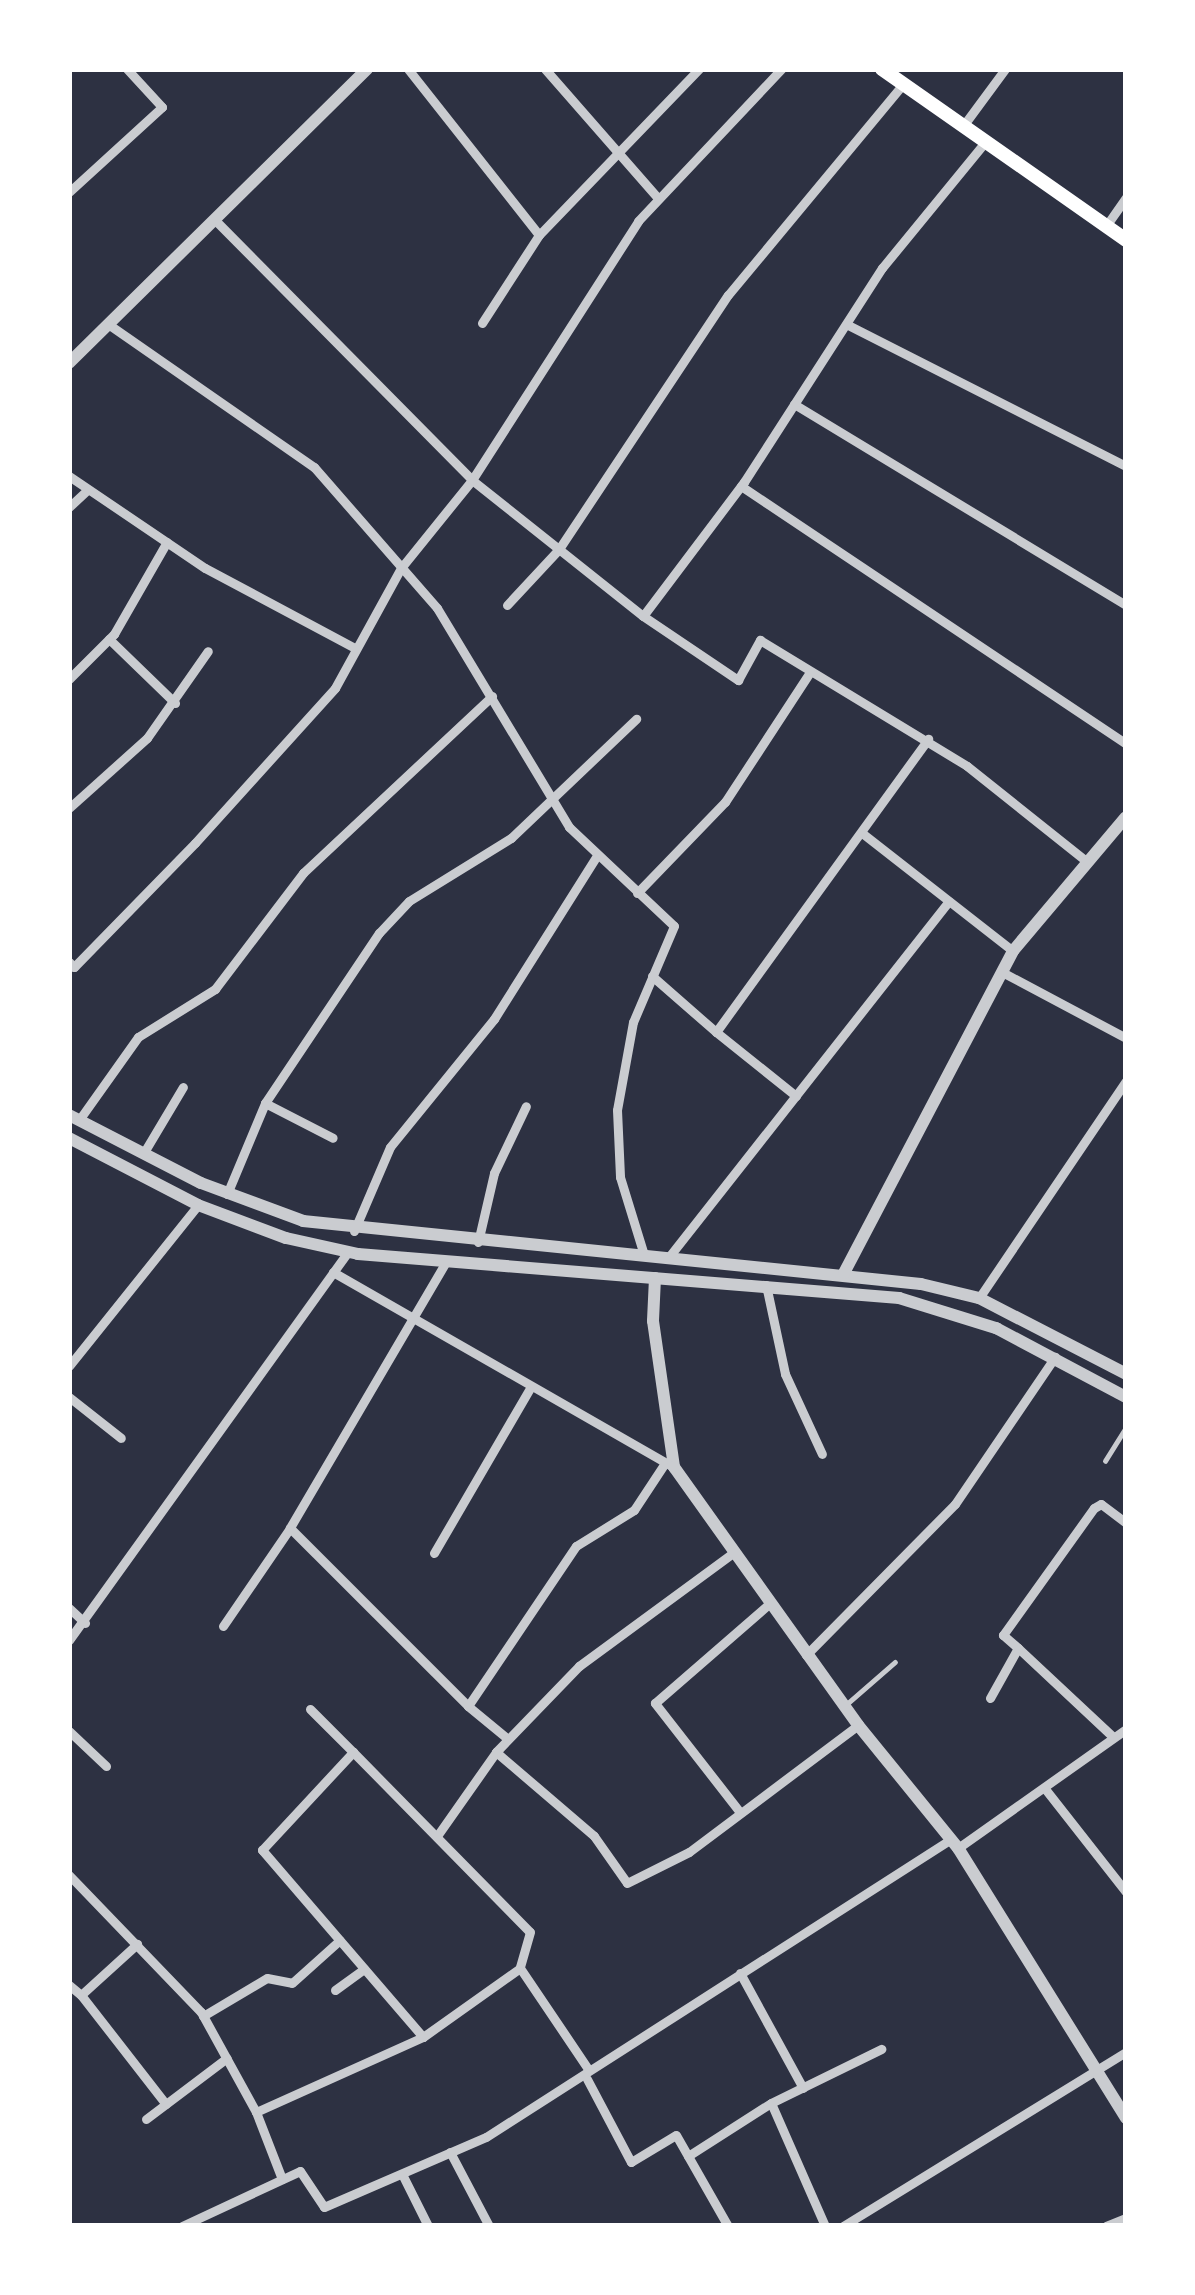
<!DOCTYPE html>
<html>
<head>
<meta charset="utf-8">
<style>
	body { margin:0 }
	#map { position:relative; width:1195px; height:2295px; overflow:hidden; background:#2d3142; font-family:Jost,sans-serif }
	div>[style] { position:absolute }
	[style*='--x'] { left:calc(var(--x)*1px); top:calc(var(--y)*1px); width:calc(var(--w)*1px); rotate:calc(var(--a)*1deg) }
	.service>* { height:4.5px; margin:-2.25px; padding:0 2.25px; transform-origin:2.25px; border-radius:2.25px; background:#caccd0 }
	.minor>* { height:9px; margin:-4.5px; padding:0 4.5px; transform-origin:4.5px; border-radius:4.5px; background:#caccd0 }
	.tertiary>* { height:12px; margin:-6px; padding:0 6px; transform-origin:6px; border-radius:6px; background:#caccd0 }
	.secondary>* { height:14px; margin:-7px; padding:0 7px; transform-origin:7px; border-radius:7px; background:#fff }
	span { translate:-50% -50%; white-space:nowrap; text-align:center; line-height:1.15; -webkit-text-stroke:12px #fff; paint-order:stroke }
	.frame { position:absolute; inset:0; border:72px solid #fff; pointer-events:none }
</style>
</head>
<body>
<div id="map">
	<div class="service">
		<i style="--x:1105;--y:1461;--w:40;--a:-58"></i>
		<i style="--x:848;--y:1703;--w:62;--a:-41.1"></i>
	</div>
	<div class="minor">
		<i style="--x:408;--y:69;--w:211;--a:51.7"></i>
		<i style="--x:545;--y:69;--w:171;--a:48.8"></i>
		<i style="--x:963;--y:126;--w:71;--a:-53.6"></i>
		<i style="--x:69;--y:192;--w:126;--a:-42.4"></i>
		<i style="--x:162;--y:107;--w:52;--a:-132.6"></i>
		<i style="--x:214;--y:219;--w:367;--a:45.3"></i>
		<i style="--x:472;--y:480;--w:218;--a:38.5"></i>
		<i style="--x:643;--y:616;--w:115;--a:34"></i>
		<i style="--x:738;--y:680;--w:46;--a:-61.2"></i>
		<i style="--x:760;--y:640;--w:242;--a:31.3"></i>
		<i style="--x:967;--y:766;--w:152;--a:38.6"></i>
		<i style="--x:1106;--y:226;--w:35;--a:-55"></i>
		<i style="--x:482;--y:323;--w:105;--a:-57.1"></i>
		<i style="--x:539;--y:235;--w:231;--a:-46.1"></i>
		<i style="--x:108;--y:324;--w:251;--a:34.8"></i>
		<i style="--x:314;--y:467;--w:187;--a:48.9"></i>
		<i style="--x:437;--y:608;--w:256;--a:58.9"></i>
		<i style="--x:569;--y:827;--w:144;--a:43.3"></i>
		<i style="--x:674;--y:926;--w:104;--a:113.1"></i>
		<i style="--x:633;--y:1022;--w:89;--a:100.3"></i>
		<i style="--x:617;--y:1110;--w:67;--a:87.4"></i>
		<i style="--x:620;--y:1177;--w:82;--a:72.9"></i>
		<i style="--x:848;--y:325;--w:312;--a:26.9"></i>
		<i style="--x:794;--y:404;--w:388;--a:31.2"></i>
		<i style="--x:69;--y:476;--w:164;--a:34.1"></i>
		<i style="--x:205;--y:568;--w:168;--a:28.1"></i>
		<i style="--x:741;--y:486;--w:463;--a:33.8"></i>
		<i style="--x:69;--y:507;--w:25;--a:-43"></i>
		<i style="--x:507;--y:605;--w:76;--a:-47.1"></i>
		<i style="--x:559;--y:549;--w:305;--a:-56.4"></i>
		<i style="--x:728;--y:295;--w:274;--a:-50.3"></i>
		<i style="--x:643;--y:616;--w:168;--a:-53"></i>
		<i style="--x:744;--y:482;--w:255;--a:-57.2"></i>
		<i style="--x:882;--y:268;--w:163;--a:-50.7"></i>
		<i style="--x:109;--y:639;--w:92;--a:44.1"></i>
		<i style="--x:69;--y:679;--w:64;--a:-45"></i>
		<i style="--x:114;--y:634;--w:106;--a:-60.1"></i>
		<i style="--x:69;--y:808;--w:105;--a:-41.9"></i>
		<i style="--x:147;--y:738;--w:106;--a:-55"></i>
		<i style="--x:862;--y:833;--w:192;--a:38"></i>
		<i style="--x:637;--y:893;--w:127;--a:-46"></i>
		<i style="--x:725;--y:802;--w:155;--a:-56.8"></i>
		<i style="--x:69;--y:962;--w:7;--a:45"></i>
		<i style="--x:74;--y:967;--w:173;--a:-45.7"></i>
		<i style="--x:195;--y:843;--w:209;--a:-47.9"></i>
		<i style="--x:335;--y:688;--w:137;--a:-61.2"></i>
		<i style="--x:401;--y:568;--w:113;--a:-51.1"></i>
		<i style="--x:472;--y:480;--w:308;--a:-57.3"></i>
		<i style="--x:638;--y:221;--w:209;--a:-46.7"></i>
		<i style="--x:1002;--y:972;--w:140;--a:28"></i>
		<i style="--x:652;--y:976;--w:85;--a:41.2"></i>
		<i style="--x:796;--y:1096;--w:102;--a:-141.3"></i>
		<i style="--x:716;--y:1032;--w:362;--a:-54.1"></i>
		<i style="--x:265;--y:1103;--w:76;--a:27.2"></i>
		<i style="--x:79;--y:1120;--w:102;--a:-54.6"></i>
		<i style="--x:138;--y:1037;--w:91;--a:-31.9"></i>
		<i style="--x:215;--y:989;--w:146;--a:-52.8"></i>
		<i style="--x:303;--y:873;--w:259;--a:-43.1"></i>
		<i style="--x:143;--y:1154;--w:78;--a:-59.2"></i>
		<i style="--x:227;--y:1194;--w:99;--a:-67.3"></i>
		<i style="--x:265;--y:1103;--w:205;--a:-56.2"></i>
		<i style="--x:379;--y:933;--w:44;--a:-46.8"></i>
		<i style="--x:409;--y:901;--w:120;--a:-31.7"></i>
		<i style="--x:511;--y:838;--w:173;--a:-43.6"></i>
		<i style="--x:354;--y:1231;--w:91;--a:-66.8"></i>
		<i style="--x:390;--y:1147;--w:165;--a:-50.9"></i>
		<i style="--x:494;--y:1019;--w:191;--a:-57.8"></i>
		<i style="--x:478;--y:1242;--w:71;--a:-76.9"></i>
		<i style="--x:494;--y:1173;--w:74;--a:-64.5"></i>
		<i style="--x:668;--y:1258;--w:454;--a:-51.8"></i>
		<i style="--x:447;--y:1260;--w:311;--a:120.4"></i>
		<i style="--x:290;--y:1528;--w:252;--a:45"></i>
		<i style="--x:333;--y:1272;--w:393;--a:29.8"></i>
		<i style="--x:766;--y:1285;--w:91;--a:77.9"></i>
		<i style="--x:785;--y:1374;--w:88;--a:65.2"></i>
		<i style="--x:979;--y:1298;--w:262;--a:-55.9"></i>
		<i style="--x:69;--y:1366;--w:206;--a:-51.3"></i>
		<i style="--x:69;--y:1397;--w:66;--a:38.3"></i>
		<i style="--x:434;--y:1553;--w:191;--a:-59.8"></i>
		<i style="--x:69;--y:1608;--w:22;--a:43"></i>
		<i style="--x:223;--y:1626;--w:119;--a:-55.6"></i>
		<i style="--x:69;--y:1640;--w:478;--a:-54.3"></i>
		<i style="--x:1018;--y:1648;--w:129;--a:43.1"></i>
		<i style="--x:806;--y:1655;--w:212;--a:-45.4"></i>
		<i style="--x:955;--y:1504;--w:178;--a:-55.8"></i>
		<i style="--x:990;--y:1698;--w:57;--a:-60.8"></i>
		<i style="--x:1018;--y:1648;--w:20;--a:-139"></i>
		<i style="--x:1003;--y:1635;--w:156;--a:-54.4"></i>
		<i style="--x:1094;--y:1508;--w:8;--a:-30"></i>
		<i style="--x:1101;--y:1504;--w:31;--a:37"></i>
		<i style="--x:310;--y:1709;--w:61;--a:45"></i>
		<i style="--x:69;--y:1731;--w:51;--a:43.4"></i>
		<i style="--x:508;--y:1739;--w:52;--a:-140.5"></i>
		<i style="--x:468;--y:1706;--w:193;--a:-56"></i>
		<i style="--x:576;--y:1546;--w:68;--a:-31.8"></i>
		<i style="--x:634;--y:1510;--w:56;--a:-56.6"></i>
		<i style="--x:496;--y:1752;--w:129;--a:40.6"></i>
		<i style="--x:594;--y:1836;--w:57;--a:54.9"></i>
		<i style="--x:627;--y:1883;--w:69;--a:-26.6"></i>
		<i style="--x:689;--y:1852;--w:211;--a:-36.9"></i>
		<i style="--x:1046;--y:1790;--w:130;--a:51.9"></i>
		<i style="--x:739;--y:1811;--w:137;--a:-127.9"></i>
		<i style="--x:655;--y:1703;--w:151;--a:-41"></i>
		<i style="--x:437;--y:1836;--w:103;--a:-54.9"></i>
		<i style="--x:496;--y:1752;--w:120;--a:-46"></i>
		<i style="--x:579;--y:1666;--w:192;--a:-36.3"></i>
		<i style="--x:958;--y:1848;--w:206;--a:-35.3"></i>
		<i style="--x:69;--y:1875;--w:190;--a:46.1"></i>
		<i style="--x:201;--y:2012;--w:114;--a:61.2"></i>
		<i style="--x:740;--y:1973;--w:131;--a:61.3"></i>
		<i style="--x:69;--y:1985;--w:16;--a:40"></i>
		<i style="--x:81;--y:1995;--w:76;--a:-42.3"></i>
		<i style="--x:335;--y:1990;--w:36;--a:-36"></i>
		<i style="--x:81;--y:1995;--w:138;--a:52.1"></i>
		<i style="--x:203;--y:2016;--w:74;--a:-30.7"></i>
		<i style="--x:267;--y:1978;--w:25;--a:11"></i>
		<i style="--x:292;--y:1983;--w:64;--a:-41.9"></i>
		<i style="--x:423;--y:2037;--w:119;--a:-35.4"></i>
		<i style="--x:587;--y:2079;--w:94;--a:62.1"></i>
		<i style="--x:631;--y:2162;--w:52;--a:-31"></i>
		<i style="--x:676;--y:2135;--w:105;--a:60.3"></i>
		<i style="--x:146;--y:2119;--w:101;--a:-37"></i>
		<i style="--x:450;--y:2152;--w:84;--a:62.2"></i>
		<i style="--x:688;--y:2156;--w:98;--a:-32.6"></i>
		<i style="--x:402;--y:2174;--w:58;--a:63.4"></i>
		<i style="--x:282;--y:2179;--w:72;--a:-111.2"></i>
		<i style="--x:256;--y:2112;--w:183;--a:-24.2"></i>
		<i style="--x:423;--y:2037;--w:247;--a:-130.7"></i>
		<i style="--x:262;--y:1850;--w:134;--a:-47.1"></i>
		<i style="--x:353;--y:1752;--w:252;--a:45.5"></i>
		<i style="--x:530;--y:1932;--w:37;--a:106"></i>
		<i style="--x:520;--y:1968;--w:122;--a:56"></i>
		<i style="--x:182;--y:2226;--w:130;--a:-25"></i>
		<i style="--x:300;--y:2171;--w:43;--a:56.3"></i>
		<i style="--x:324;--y:2207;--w:176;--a:-23.4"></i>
		<i style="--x:486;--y:2137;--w:552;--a:-32.65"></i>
		<i style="--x:825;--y:2226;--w:134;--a:-113.7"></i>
		<i style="--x:771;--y:2103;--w:123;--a:-26.1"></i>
		<i style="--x:843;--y:2226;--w:332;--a:-31.6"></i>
		<i style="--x:1106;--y:2226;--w:22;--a:-22"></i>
	</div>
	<div class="tertiary">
		<i style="--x:69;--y:363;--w:419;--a:-44.6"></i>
		<i style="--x:69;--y:1115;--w:148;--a:27.3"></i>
		<i style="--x:201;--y:1183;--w:109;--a:20.4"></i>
		<i style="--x:303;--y:1221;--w:621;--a:5.82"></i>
		<i style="--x:921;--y:1284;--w:60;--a:13.6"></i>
		<i style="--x:979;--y:1298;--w:165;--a:27.3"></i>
		<i style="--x:69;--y:1138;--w:145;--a:27.4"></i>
		<i style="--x:198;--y:1205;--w:94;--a:20.6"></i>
		<i style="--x:286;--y:1238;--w:74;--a:12.5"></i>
		<i style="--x:358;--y:1254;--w:543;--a:4.65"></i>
		<i style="--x:899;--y:1298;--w:102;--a:17.2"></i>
		<i style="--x:996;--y:1328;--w:147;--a:28"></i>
		<i style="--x:844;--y:1273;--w:364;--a:-62.3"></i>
		<i style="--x:1013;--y:951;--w:175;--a:-49.9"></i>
		<i style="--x:655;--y:1278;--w:43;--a:92.7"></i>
		<i style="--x:653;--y:1321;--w:148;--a:81.8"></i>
		<i style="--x:674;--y:1467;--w:317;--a:54.5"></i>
		<i style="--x:858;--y:1725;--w:159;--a:50.9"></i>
		<i style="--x:958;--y:1848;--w:318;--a:58.1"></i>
	</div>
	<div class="secondary">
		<i style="--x:882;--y:69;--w:298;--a:35"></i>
	</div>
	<div class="frame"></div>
</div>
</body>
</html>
